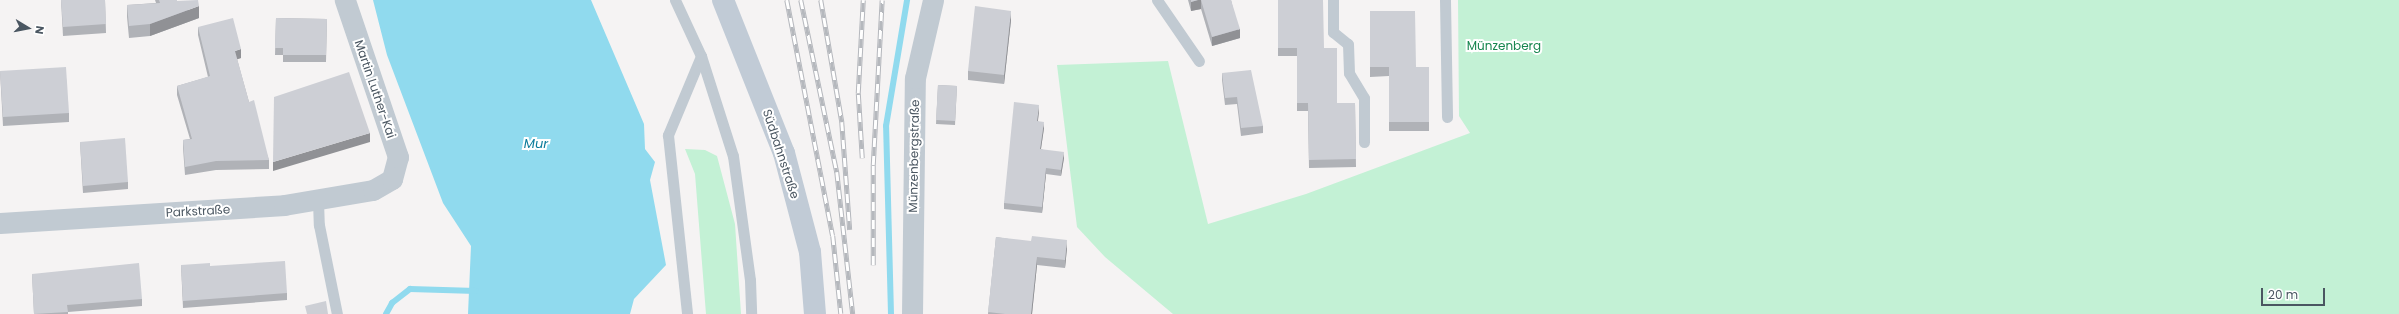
<!DOCTYPE html>
<html>
<head>
<meta charset="utf-8">
<style>
	body { margin:0 }
	#map { position:relative; width:2399px; height:314px; overflow:hidden; background:#f5f3f3; font-family:Poppins,sans-serif }
	div>[style] { position:absolute }
	[style*='--x'] { left:calc(var(--x)*1px); top:calc(var(--y)*1px); width:calc(var(--w)*1px); rotate:calc(var(--a)*1deg) }
	.green>* { inset:0; background:#c3f1d5 }
	.water>* { inset:0; background:#90daee }
	.stream>* { height:6px; margin:-3px; padding:0 3px; transform-origin:3px; border-radius:3px; background:#90daee }
	.lane>* { height:11px; margin:-5.5px; padding:0 5.5px; transform-origin:5.5px; border-radius:5.5px; background:#c1cad2 }
	.street>* { height:21px; margin:-10.5px; padding:0 10.5px; transform-origin:10.5px; border-radius:10.5px; background:#c1cad2 }
	.secondary>* { height:22px; margin:-11px; padding:0 11px; transform-origin:11px; border-radius:11px; background:#c1cbd6 }
	.rail>* { height:4.5px; margin-top:-2.25px; transform-origin:0; background:repeating-linear-gradient(90deg,#fff 0 9px,#b5b8bd 0 18px); box-sizing:border-box; border-block:1px solid #b5b8bd }
	.wall>* { inset:0; background:#b0b2b7 }
	.shaded-wall>* { inset:0; background:#909195 }
	.building>* { inset:0; background:#cdcfd5 }
	span { translate:-50% -50%; white-space:nowrap; text-align:center; line-height:1.15; -webkit-text-stroke:4px #fff; paint-order:stroke }
	.park-label { font-size:12px; color:#17864f }
	.street-label { font-size:12px; color:#4a5661 }
	.water-label { font-size:13px; color:#0c7c9b; font-style:italic }
	.north { position:absolute; left:8px; top:8px; width:40px; height:40px; -webkit-text-stroke:3px #fff; paint-order:stroke; rotate:100deg; font-size:11px; font-weight:700; line-height:16px; text-align:center; color:#4a5661 }
	.north::after { content:''; display:block; margin:auto; width:14px; height:18px; background:#4a5661; clip-path:polygon(50% 0,100% 100%,50% 72%,0 100%) }
	.scale { position:absolute; left:2261px; top:288px; width:64px; height:18px; box-sizing:border-box; border:2px solid #4a5661; border-top:0; padding-left:5px; font-size:12px; line-height:14px; white-space:nowrap; color:#4a5661; -webkit-text-stroke:3px #fff; paint-order:stroke }
</style>
</head>
<body>
<div id="map">
	<div class="green">
		<i style="clip-path:polygon(1458px 0,2399px 0,2399px 314px,1173px 314px,1105px 257px,1077px 227px,1057px 65px,1168px 61px,1208px 224px,1306px 194px,1470px 133px,1459px 116px)"></i>
		<i style="clip-path:polygon(685px 149px,705px 150px,717px 156px,735px 224px,741px 314px,706px 314px,695px 174px)"></i>
	</div>
	<div class="water">
		<i style="clip-path:polygon(373px 0,591px 0,644px 124px,645px 149px,655px 162px,650px 180px,666px 265px,634px 299px,630px 314px,468px 314px,471px 246px,443px 203px,387px 55px)"></i>
	</div>
	<div class="stream">
		<i style="--x:386;--y:314;--w:13;--a:-61"></i>
		<i style="--x:392;--y:303;--w:23;--a:-38"></i>
		<i style="--x:410;--y:289;--w:66;--a:1.7"></i>
		<i style="--x:891;--y:314;--w:188;--a:-91.5"></i>
		<i style="--x:886;--y:126;--w:128;--a:-80.5"></i>
	</div>
	<div class="lane">
		<i style="--x:675;--y:0;--w:62;--a:65.1"></i>
		<i style="--x:701;--y:56;--w:86;--a:112.7"></i>
		<i style="--x:668;--y:135;--w:180;--a:83.9"></i>
		<i style="--x:1157;--y:0;--w:74;--a:55.5"></i>
		<i style="--x:1333;--y:0;--w:32;--a:90"></i>
		<i style="--x:1333;--y:32;--w:19;--a:39"></i>
		<i style="--x:1348;--y:44;--w:29;--a:88"></i>
		<i style="--x:1349;--y:73;--w:29;--a:59"></i>
		<i style="--x:1364;--y:98;--w:44;--a:90"></i>
		<i style="--x:1445;--y:0;--w:117;--a:89"></i>
		<i style="--x:701;--y:56;--w:105;--a:72.3"></i>
		<i style="--x:733;--y:156;--w:125;--a:82.2"></i>
		<i style="--x:750;--y:280;--w:34;--a:88"></i>
		<i style="--x:318;--y:201;--w:24;--a:88"></i>
		<i style="--x:319;--y:225;--w:91;--a:78.6"></i>
	</div>
	<div class="street">
		<i style="--x:0;--y:223;--w:285;--a:-3.6"></i>
		<i style="--x:284;--y:205;--w:90;--a:-9.6"></i>
		<i style="--x:373;--y:190;--w:22;--a:-30"></i>
		<i style="--x:392;--y:179;--w:23;--a:-75"></i>
		<i style="--x:398;--y:157;--w:166;--a:-108.7"></i>
		<i style="--x:912;--y:314;--w:236;--a:-89.3"></i>
		<i style="--x:915;--y:78;--w:80;--a:-77"></i>
	</div>
	<div class="secondary">
		<i style="--x:723;--y:0;--w:165;--a:68.3"></i>
		<i style="--x:784;--y:153;--w:102;--a:75.3"></i>
		<i style="--x:810;--y:252;--w:62;--a:85.4"></i>
	</div>
	<div class="rail">
		<i style="--x:787;--y:0;--w:240;--a:79"></i>
		<i style="--x:833;--y:236;--w:78;--a:84.1"></i>
		<i style="--x:801;--y:0;--w:176;--a:78.2"></i>
		<i style="--x:837;--y:172;--w:143;--a:83.6"></i>
		<i style="--x:821;--y:0;--w:124;--a:80.2"></i>
		<i style="--x:842;--y:122;--w:108;--a:85.8"></i>
		<i style="--x:862;--y:158;--w:65;--a:-93.5"></i>
		<i style="--x:858;--y:93;--w:93;--a:-86.9"></i>
		<i style="--x:873;--y:265;--w:100;--a:-90"></i>
		<i style="--x:873;--y:165;--w:165;--a:-86.9"></i>
	</div>
	<div class="wall">
		<i style="clip-path:polygon(61px 0,105px 0,106px 33px,63px 36px)"></i>
		<i style="clip-path:polygon(155px 0,177px 0,177px 1px,199px 18px,150px 36px,129px 38px,127px 17px,127px 5px,156px 3px)"></i>
		<i style="clip-path:polygon(1188px 0,1231px 0,1240px 38px,1212px 46px,1201px 9px,1191px 11px)"></i>
		<i style="clip-path:polygon(1278px 0,1324px 48px,1337px 103px,1355px 103px,1356px 167px,1309px 168px,1308px 111px,1297px 111px,1297px 56px,1278px 56px)"></i>
		<i style="clip-path:polygon(1370px 11px,1416px 67px,1429px 67px,1429px 131px,1389px 131px,1389px 76px,1370px 77px)"></i>
		<i style="clip-path:polygon(276px 18px,327px 19px,326px 62px,283px 62px,283px 55px,275px 55px)"></i>
		<i style="clip-path:polygon(1011px 20px,1004px 84px,968px 80px,968px 71px)"></i>
		<i style="clip-path:polygon(198px 27px,241px 58px,237px 59px,249px 102px,269px 160px,269px 169px,216px 170px,185px 175px,183px 148px,183px 140px,190px 139px,177px 95px,177px 86px,208px 77px,198px 35px)"></i>
		<i style="clip-path:polygon(0 71px,69px 113px,69px 122px,3px 126px)"></i>
		<i style="clip-path:polygon(1222px 73px,1263px 126px,1263px 133px,1241px 136px,1237px 104px,1225px 105px,1222px 80px)"></i>
		<i style="clip-path:polygon(938px 85px,957px 86px,955px 125px,936px 124px)"></i>
		<i style="clip-path:polygon(1039px 111px,1038px 121px,1044px 128px,1041px 149px,1064px 158px,1061px 176px,1046px 174px,1042px 213px,1004px 209px,1004px 203px)"></i>
		<i style="clip-path:polygon(80px 142px,128px 182px,128px 189px,83px 193px)"></i>
		<i style="clip-path:polygon(996px 237px,1067px 248px,1065px 268px,1037px 265px,1032px 314px,988px 314px)"></i>
		<i style="clip-path:polygon(181px 265px,210px 266px,287px 293px,287px 300px,183px 308px)"></i>
		<i style="clip-path:polygon(32px 274px,142px 299px,142px 306px,68px 312px,68px 314px,34px 314px)"></i>
	</div>
	<div class="shaded-wall">
		<i style="clip-path:polygon(1198px 0,1201px 0,1201px 9px,1191px 11px,1191px 2px)"></i>
		<i style="clip-path:polygon(199px 6px,199px 18px,150px 36px,150px 24px)"></i>
		<i style="clip-path:polygon(1011px 11px,1011px 20px,1004px 84px,1004px 75px)"></i>
		<i style="clip-path:polygon(1240px 29px,1240px 38px,1212px 46px,1212px 37px)"></i>
		<i style="clip-path:polygon(241px 49px,241px 58px,235px 60px,235px 51px)"></i>
		<i style="clip-path:polygon(1039px 105px,1039px 111px,1037px 127px,1037px 121px)"></i>
		<i style="clip-path:polygon(1044px 122px,1044px 128px,1040px 155px,1040px 149px)"></i>
		<i style="clip-path:polygon(370px 133px,370px 142px,273px 171px,273px 162px)"></i>
		<i style="clip-path:polygon(1064px 152px,1064px 158px,1061px 176px,1061px 170px)"></i>
		<i style="clip-path:polygon(1046px 168px,1046px 174px,1042px 213px,1042px 207px)"></i>
		<i style="clip-path:polygon(1067px 240px,1067px 248px,1065px 268px,1065px 260px)"></i>
		<i style="clip-path:polygon(1037px 257px,1037px 265px,1032px 314px,1031px 314px)"></i>
	</div>
	<div class="building">
		<i style="clip-path:polygon(61px 0,105px 0,106px 24px,63px 27px)"></i>
		<i style="clip-path:polygon(159px 0,177px 0,177px 1px,198px 0,199px 6px,150px 24px,129px 26px,127px 5px,160px 3px)"></i>
		<i style="clip-path:polygon(1191px 0,1198px 0,1191px 2px)"></i>
		<i style="clip-path:polygon(1201px 0,1231px 0,1240px 29px,1212px 37px)"></i>
		<i style="clip-path:polygon(1278px 0,1323px 0,1324px 48px,1337px 48px,1337px 103px,1355px 103px,1356px 159px,1309px 160px,1308px 103px,1297px 103px,1297px 48px,1278px 48px)"></i>
		<i style="clip-path:polygon(975px 6px,1011px 11px,1004px 75px,968px 71px)"></i>
		<i style="clip-path:polygon(1370px 11px,1415px 11px,1416px 67px,1429px 67px,1429px 122px,1389px 122px,1389px 67px,1370px 67px)"></i>
		<i style="clip-path:polygon(233px 18px,241px 49px,235px 51px,249px 102px,254px 100px,269px 160px,216px 161px,185px 167px,183px 140px,192px 139px,177px 86px,210px 76px,198px 27px)"></i>
		<i style="clip-path:polygon(276px 18px,327px 19px,326px 55px,283px 55px,283px 48px,275px 48px)"></i>
		<i style="clip-path:polygon(66px 67px,69px 113px,3px 117px,0 71px)"></i>
		<i style="clip-path:polygon(1251px 70px,1263px 126px,1241px 128px,1237px 97px,1225px 98px,1222px 73px)"></i>
		<i style="clip-path:polygon(349px 72px,370px 133px,273px 162px,274px 97px)"></i>
		<i style="clip-path:polygon(938px 85px,957px 86px,955px 121px,936px 120px)"></i>
		<i style="clip-path:polygon(1014px 102px,1039px 105px,1037px 121px,1044px 122px,1040px 149px,1064px 152px,1061px 170px,1046px 168px,1042px 207px,1004px 203px)"></i>
		<i style="clip-path:polygon(125px 138px,128px 182px,83px 186px,80px 142px)"></i>
		<i style="clip-path:polygon(1032px 236px,1067px 240px,1065px 260px,1037px 257px,1031px 314px,1005px 314px,988px 312px,996px 237px,1031px 241px)"></i>
		<i style="clip-path:polygon(285px 261px,287px 293px,183px 301px,181px 265px,210px 263px,210px 266px)"></i>
		<i style="clip-path:polygon(139px 263px,142px 299px,67px 305px,68px 312px,34px 314px,32px 274px)"></i>
		<i style="clip-path:polygon(326px 301px,328px 314px,307px 314px,305px 306px)"></i>
	</div>
	<div class="park-label">
		<span style="left:1504px;top:46px">Münzenberg</span>
	</div>
	<div class="street-label">
		<span style="left:375px;top:89px;rotate:71deg">Martin Luther-Kai</span>
		<span style="left:781px;top:154px;rotate:72deg">Südbahnstraße</span>
		<span style="left:914px;top:156px;rotate:-89deg">Münzenbergstraße</span>
		<span style="left:198px;top:211px;rotate:-3deg">Parkstraße</span>
	</div>
	<div class="water-label">
		<span style="left:536px;top:144px">Mur</span>
	</div>
	<div class="north">N</div>
	<div class="scale">20 m</div>
</div>
</body>
</html>
